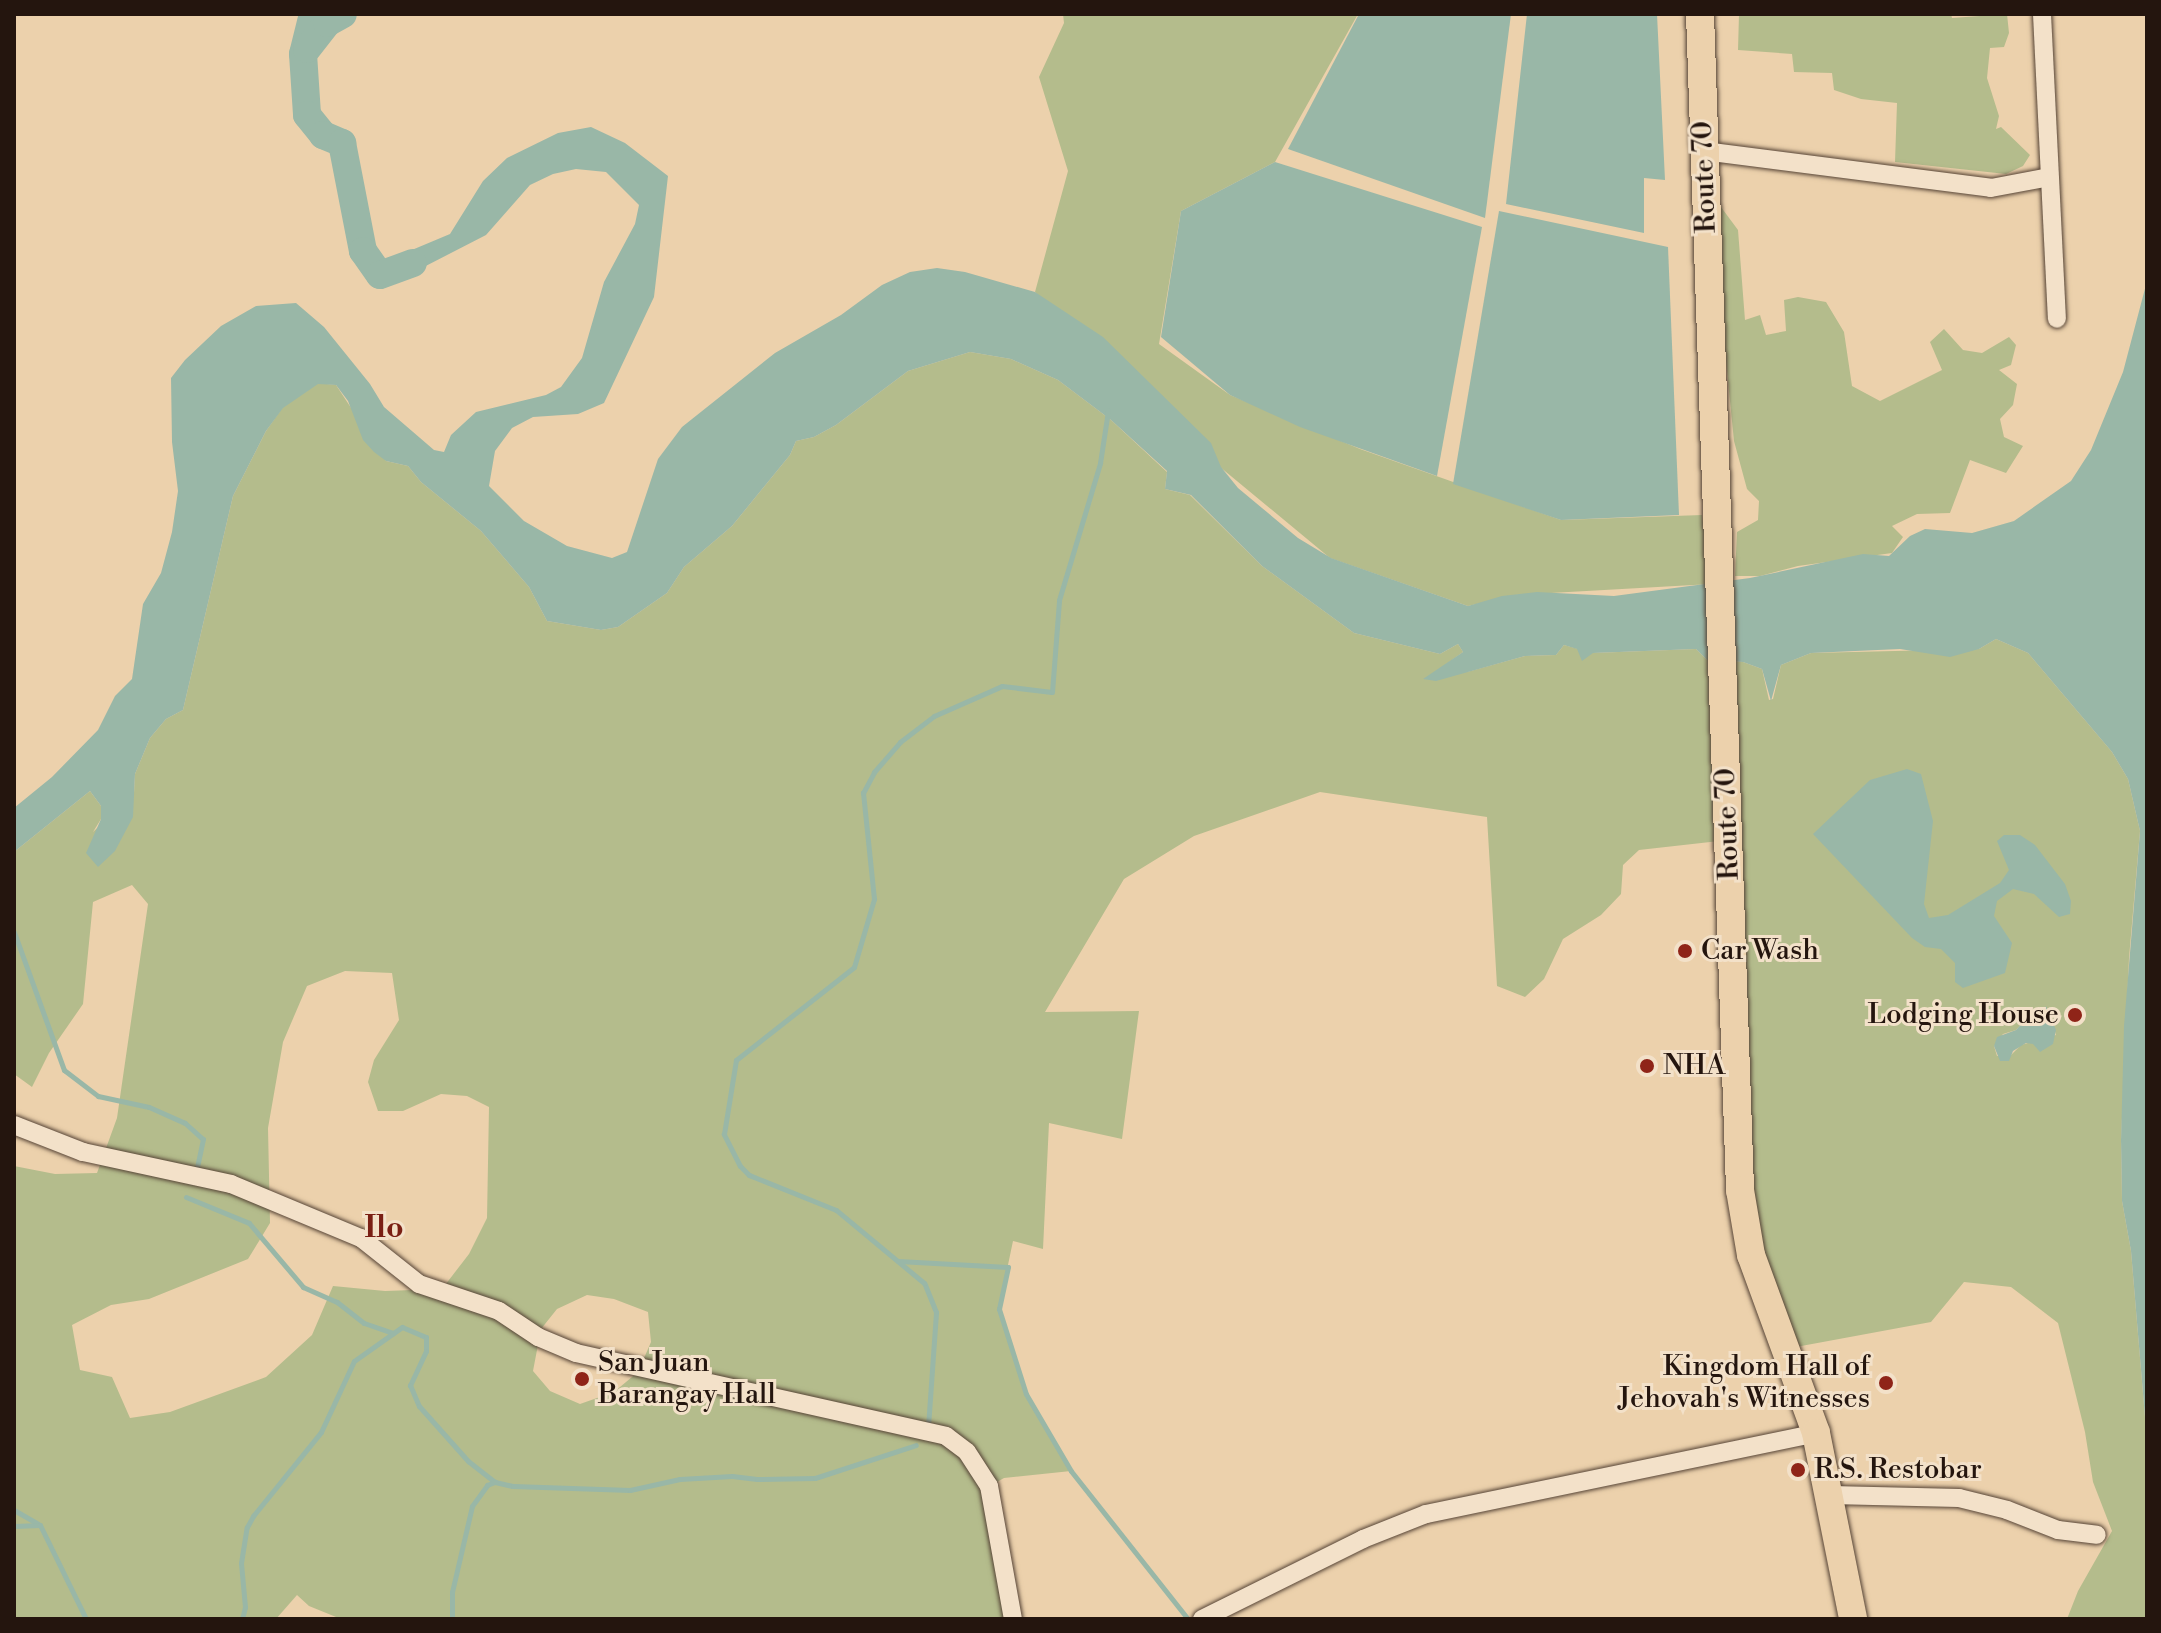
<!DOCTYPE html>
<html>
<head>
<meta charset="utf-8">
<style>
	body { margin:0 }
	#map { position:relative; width:2161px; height:1633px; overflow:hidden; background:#ecd1ac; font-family:"Libre Bodoni",serif }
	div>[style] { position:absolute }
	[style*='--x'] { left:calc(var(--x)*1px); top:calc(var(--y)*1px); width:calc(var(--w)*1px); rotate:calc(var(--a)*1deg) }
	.green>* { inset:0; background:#b4bc8c }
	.water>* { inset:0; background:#99b7a7 }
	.stream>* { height:5px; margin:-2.5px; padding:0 2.5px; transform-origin:2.5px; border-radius:2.5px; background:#99b7a7 }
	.river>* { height:28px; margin:-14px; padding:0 14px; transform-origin:14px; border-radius:14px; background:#99b7a7 }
	.roads { filter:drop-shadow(0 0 2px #564436) drop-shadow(0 0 2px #564436) }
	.minor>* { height:18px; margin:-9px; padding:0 9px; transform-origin:9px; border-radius:9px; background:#f3e1c9 }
	.highway>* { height:28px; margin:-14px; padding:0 14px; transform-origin:14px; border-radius:14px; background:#ecd1ac }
	.dots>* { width:22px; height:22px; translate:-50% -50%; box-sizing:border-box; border:4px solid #f3e1c9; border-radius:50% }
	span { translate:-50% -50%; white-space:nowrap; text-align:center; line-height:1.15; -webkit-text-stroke:6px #f3e1c9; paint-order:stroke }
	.street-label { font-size:28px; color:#24150e }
	.poi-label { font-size:28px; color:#24150e }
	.left { translate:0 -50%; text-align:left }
	.right { translate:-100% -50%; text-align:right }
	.neighbourhood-label { font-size:30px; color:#7a1f14; font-weight:700 }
	.frame { position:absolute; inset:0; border:16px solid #24150e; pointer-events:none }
</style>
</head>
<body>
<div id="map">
	<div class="green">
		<i style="clip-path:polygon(1063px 14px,1358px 14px,1275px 162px,1181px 211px,1159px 344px,1230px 395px,1360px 449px,1561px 520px,1702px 515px,1711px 584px,1515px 595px,1468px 606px,1330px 558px,1220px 467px,1035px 292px,1068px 171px,1039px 77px,1064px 23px)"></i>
		<i style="clip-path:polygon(1739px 14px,1951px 14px,1952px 18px,2007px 14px,2009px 33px,2004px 47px,1990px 48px,1987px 78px,1999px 116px,1996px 129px,2001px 127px,2030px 155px,2023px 166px,2006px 174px,1895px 162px,1897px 103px,1861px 99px,1834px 90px,1832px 73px,1794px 72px,1792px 54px,1738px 50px)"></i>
		<i style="clip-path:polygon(1718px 203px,1738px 230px,1745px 320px,1760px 315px,1766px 335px,1786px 331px,1784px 300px,1798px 297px,1826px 302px,1844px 332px,1852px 386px,1880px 401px,1942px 370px,1930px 342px,1944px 329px,1963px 350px,1982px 353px,2009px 337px,2016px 345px,2011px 365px,1999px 370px,2017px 384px,2013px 405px,2000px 419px,2004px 437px,2023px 446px,2006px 473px,1970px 460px,1950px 513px,1917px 514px,1892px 526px,1903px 537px,1892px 553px,1798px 566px,1760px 576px,1735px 576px,1737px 532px,1758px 520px,1759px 501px,1747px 489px,1734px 441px,1724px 341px)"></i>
		<i style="clip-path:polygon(evenodd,970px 352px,1011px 359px,1058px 380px,1111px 420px,1167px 472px,1165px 489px,1190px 495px,1262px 566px,1354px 633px,1440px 654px,1458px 644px,1463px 652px,1445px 665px,1467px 672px,1525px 656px,1556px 655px,1564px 645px,1593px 653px,1696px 649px,1707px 660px,1743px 662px,1762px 669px,1769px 700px,1773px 699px,1781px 665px,1811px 653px,1979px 649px,1996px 639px,2028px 653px,2112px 752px,2128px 779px,2140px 831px,2129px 958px,2121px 1140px,2122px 1201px,2131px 1251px,2147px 1441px,2147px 1619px,2067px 1619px,2078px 1591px,2112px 1531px,2093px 1482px,2085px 1432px,2058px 1323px,2011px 1287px,1964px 1282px,1931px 1322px,1785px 1349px,1751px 1255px,1728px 840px,1639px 850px,1623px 865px,1621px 894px,1601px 915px,1563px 939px,1544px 979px,1525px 997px,1497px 986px,1487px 817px,1320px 792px,1194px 836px,1124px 879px,1045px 1012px,1139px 1011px,1122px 1139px,1049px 1123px,1043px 1249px,1013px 1241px,999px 1308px,1026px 1394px,1071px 1471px,1004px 1478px,990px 1486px,1013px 1619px,341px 1619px,309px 1606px,297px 1595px,276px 1619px,14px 1619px,14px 1166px,55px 1174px,97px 1173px,117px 1118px,148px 904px,132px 885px,93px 902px,83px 1004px,49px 1053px,32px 1087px,14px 1074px,14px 852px,90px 791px,101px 806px,101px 819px,93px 832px,134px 793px,135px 774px,150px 738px,166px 719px,183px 710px,233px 496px,266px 431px,283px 407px,318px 383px,336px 385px,386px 461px,408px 466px,421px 482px,481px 531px,529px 587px,547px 621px,601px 630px,618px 627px,667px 593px,684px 567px,732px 526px,790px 455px,796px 441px,814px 437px,836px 425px,908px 371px,970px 352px,345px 971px,392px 973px,399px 1020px,374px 1060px,368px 1082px,378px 1111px,403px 1111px,441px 1094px,467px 1096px,489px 1107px,487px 1218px,469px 1254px,442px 1289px,385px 1291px,333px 1286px,312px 1335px,266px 1377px,170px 1412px,130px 1418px,112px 1377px,80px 1370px,72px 1325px,111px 1305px,149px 1299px,248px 1259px,270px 1223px,268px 1128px,283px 1042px,307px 986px,345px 971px,970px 352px,2043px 1007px,2049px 1010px,2056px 1035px,2021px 1045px,2011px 1055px,1997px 1056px,1994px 1046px,2003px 1034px,2016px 1030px,2032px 1012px,2039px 1015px,2043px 1007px,970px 352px,587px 1295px,614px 1299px,648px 1312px,651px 1342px,638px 1372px,614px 1392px,580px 1404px,550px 1391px,533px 1371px,541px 1329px,557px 1309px,587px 1295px)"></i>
	</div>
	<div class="water">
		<i style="clip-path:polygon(1359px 14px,1511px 14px,1485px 218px,1288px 149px)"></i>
		<i style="clip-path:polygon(1527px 14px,1657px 14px,1665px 180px,1644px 178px,1644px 233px,1506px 204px)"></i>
		<i style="clip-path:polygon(591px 127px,625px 143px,668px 176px,654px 297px,604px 403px,578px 414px,533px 417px,512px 428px,495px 451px,489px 486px,524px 521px,567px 546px,612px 558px,627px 552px,658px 459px,682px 427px,775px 353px,841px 315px,882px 285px,910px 272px,937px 268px,965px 272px,1035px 292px,1103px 337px,1211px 443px,1221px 467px,1238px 488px,1298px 538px,1331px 558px,1468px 606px,1502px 596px,1537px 592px,1614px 596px,1750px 578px,1863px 554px,1889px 556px,1910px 536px,1925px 529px,1972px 533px,2014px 521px,2071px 481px,2091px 450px,2123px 372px,2147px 281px,2147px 1441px,2131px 1251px,2122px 1201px,2121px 1140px,2124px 1026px,2140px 831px,2128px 779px,2112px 752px,2028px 653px,1996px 639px,1979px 649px,1950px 657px,1900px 649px,1811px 653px,1781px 665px,1771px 701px,1762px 669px,1743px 662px,1707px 660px,1696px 649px,1593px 653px,1582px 661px,1577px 649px,1564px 645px,1556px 655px,1525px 656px,1436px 681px,1423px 679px,1463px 652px,1458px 644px,1440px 654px,1354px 633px,1262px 566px,1191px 495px,1165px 489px,1167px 471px,1111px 420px,1058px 380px,1011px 359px,970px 352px,908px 371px,836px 425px,814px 437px,796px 441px,790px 455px,732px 526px,684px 567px,667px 593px,618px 627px,601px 630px,547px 621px,529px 587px,481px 531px,421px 482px,408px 466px,386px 461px,374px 452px,363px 440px,348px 401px,336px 385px,318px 384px,283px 408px,266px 431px,233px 496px,183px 710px,166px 719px,150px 738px,135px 774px,133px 817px,115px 851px,98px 867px,86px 853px,101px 819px,101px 806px,90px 791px,14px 852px,14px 808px,52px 777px,98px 730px,115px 696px,132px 679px,143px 604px,161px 573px,172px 532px,178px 491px,172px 442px,171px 378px,185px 360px,221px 326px,256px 306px,296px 303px,324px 327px,370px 384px,384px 407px,434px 450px,444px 452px,451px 435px,476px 412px,546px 395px,561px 387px,582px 358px,604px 282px,635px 224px,639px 205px,606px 172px,576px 169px,553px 174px,530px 185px,486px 235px,416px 271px,397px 277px,380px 275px,388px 260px,450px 234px,483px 181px,507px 158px,558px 133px)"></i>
		<i style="clip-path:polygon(1275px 162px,1482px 227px,1437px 476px,1300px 427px,1230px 395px,1161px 337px,1181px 211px)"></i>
		<i style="clip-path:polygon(1499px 211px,1668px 247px,1679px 515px,1561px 520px,1453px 484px)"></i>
		<i style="clip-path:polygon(1907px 769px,1921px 774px,1933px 821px,1924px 904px,1929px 918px,1948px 915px,2000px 883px,2009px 870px,1997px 841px,2004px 835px,2020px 835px,2035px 845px,2065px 884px,2071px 901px,2070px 914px,2059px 917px,2034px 894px,2013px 889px,1997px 901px,1994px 916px,2012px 943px,2005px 973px,1963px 988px,1955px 982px,1955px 963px,1941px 949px,1925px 947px,1912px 938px,1813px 834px,1870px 780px)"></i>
		<i style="clip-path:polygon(2046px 1006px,2056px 1030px,2053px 1044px,2040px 1052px,2033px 1044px,2026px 1043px,2013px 1051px,2009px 1061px,2000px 1061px,1994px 1046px,1997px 1037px,2016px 1030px,2033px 1011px,2039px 1015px)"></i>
	</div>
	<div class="stream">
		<i style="--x:14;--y:932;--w:147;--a:70.1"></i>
		<i style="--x:64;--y:1070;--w:43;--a:37.4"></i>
		<i style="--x:98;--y:1096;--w:52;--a:12.2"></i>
		<i style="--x:149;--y:1107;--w:39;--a:24"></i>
		<i style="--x:185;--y:1123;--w:24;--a:42"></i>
		<i style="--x:203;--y:1139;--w:33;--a:102"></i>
		<i style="--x:186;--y:1197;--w:68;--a:22.4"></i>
		<i style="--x:249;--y:1223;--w:84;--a:49.8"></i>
		<i style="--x:303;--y:1287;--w:37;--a:24"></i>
		<i style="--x:337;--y:1302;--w:34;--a:38"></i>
		<i style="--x:364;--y:1323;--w:31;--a:19"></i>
		<i style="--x:898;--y:1261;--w:110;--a:3.1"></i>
		<i style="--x:1008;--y:1267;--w:43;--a:102.1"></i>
		<i style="--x:999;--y:1309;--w:89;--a:72.4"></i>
		<i style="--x:1026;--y:1394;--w:89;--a:59.7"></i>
		<i style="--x:1071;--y:1471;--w:189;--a:51.7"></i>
		<i style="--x:928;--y:1427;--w:115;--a:-86"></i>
		<i style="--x:936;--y:1312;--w:31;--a:-112"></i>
		<i style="--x:924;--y:1283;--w:114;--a:-140.3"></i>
		<i style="--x:836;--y:1210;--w:94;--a:-158.1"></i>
		<i style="--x:749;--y:1175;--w:13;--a:-135"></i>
		<i style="--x:740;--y:1166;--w:36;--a:-117"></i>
		<i style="--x:724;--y:1134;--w:75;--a:-80.8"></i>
		<i style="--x:736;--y:1060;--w:150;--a:-38.2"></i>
		<i style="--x:854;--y:967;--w:71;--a:-73.6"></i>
		<i style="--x:874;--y:899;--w:107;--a:-95.9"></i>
		<i style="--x:863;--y:793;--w:24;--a:-62"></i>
		<i style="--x:874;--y:772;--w:40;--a:-49"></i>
		<i style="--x:900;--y:742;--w:43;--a:-37.4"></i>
		<i style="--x:934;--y:716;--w:74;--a:-23.8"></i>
		<i style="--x:1002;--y:686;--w:50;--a:6.8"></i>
		<i style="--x:1052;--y:692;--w:92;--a:-85.6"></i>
		<i style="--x:1059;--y:600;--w:143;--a:-73.3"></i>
		<i style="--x:1100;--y:463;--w:53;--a:-81.3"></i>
		<i style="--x:14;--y:1510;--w:28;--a:30"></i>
		<i style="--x:14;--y:1526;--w:26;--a:-2"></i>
		<i style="--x:40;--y:1525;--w:105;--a:63.9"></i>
		<i style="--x:242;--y:1619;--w:12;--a:-76"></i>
		<i style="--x:245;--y:1607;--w:44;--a:-95.2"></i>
		<i style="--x:241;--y:1563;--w:36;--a:-81"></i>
		<i style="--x:247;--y:1527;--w:13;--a:-61"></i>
		<i style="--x:253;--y:1516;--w:108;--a:-51"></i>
		<i style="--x:321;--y:1432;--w:78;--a:-65.1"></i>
		<i style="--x:354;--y:1361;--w:59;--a:-35.3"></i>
		<i style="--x:402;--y:1327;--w:26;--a:23"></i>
		<i style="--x:426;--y:1337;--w:14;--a:90"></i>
		<i style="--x:426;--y:1351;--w:38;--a:115"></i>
		<i style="--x:410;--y:1385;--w:23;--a:67"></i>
		<i style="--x:419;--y:1406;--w:74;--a:48.3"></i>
		<i style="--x:468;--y:1461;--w:34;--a:38"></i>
		<i style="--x:495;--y:1482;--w:18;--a:13"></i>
		<i style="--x:513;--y:1486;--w:117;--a:2"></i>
		<i style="--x:630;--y:1490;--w:51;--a:-12.4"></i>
		<i style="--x:680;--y:1479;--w:52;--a:-3.3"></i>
		<i style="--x:732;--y:1476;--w:25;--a:7"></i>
		<i style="--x:757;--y:1479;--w:58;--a:-1"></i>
		<i style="--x:815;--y:1478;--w:106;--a:-18.1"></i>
		<i style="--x:452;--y:1619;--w:27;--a:-90"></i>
		<i style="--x:452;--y:1592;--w:88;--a:-76.9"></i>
		<i style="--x:472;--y:1506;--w:26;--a:-54"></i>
		<i style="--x:487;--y:1485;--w:9;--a:-21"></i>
	</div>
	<div class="river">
		<i style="--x:313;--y:14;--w:41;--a:104"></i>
		<i style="--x:303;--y:54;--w:61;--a:86.2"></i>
		<i style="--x:307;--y:115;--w:26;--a:51"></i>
		<i style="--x:323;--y:135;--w:21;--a:23"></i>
		<i style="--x:342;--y:143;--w:110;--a:79"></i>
		<i style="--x:363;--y:251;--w:29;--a:55"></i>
		<i style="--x:380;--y:275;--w:35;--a:-20"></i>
		<i style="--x:307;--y:49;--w:33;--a:-52"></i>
		<i style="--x:327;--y:23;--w:18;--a:-29"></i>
	</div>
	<div class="roads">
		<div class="minor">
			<i style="--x:2042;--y:14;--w:305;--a:87.2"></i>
			<i style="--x:1704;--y:151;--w:289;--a:7.3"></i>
			<i style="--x:1991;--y:188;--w:59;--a:-10.7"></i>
			<i style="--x:14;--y:1125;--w:74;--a:21.4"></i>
			<i style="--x:83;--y:1152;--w:151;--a:12.2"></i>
			<i style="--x:231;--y:1184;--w:141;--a:22.6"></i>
			<i style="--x:361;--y:1238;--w:74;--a:38.4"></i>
			<i style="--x:419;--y:1284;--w:84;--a:18.6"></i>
			<i style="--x:499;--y:1311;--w:47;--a:33.7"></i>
			<i style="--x:538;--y:1337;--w:41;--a:22.8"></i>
			<i style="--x:576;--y:1353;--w:379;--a:12.6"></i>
			<i style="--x:946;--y:1436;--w:26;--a:37"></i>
			<i style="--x:967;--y:1452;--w:40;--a:57.1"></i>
			<i style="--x:989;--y:1486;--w:135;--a:79.8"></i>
			<i style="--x:1831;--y:1495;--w:128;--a:1.3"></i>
			<i style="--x:1959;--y:1498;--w:49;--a:14"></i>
			<i style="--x:2007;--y:1510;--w:55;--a:21.4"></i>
			<i style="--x:2058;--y:1530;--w:39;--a:7"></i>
			<i style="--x:1202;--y:1619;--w:180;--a:-26.4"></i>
			<i style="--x:1363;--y:1539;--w:68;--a:-21.6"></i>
			<i style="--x:1426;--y:1514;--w:398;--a:-11.7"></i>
		</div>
		<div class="highway">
			<i style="--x:1700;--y:14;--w:1177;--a:88.05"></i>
			<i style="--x:1740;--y:1190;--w:66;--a:80.4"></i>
			<i style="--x:1751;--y:1255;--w:189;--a:69.9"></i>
			<i style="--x:1816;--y:1433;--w:190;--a:78.7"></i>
		</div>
	</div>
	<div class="dots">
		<i style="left:1685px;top:951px;background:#8f2418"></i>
		<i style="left:2075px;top:1015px;background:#8f2418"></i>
		<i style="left:1647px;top:1066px;background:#8f2418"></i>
		<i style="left:582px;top:1379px;background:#8f2418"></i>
		<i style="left:1886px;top:1383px;background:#8f2418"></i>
		<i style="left:1798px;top:1470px;background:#8f2418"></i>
	</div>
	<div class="street-label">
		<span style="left:1705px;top:177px;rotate:-92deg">Route 70</span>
		<span style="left:1728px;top:824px;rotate:-92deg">Route 70</span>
	</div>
	<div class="poi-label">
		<span class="left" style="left:1701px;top:951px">Car Wash</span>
		<span class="right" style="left:2059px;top:1015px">Lodging House</span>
		<span class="left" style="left:1663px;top:1066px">NHA</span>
		<span class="left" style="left:598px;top:1379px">San Juan<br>Barangay Hall</span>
		<span class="right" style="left:1870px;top:1383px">Kingdom Hall of<br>Jehovah's Witnesses</span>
		<span class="left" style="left:1814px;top:1470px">R.S. Restobar</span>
	</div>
	<div class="neighbourhood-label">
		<span style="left:384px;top:1228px">Ilo</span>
	</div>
	<div class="frame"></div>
</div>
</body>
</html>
